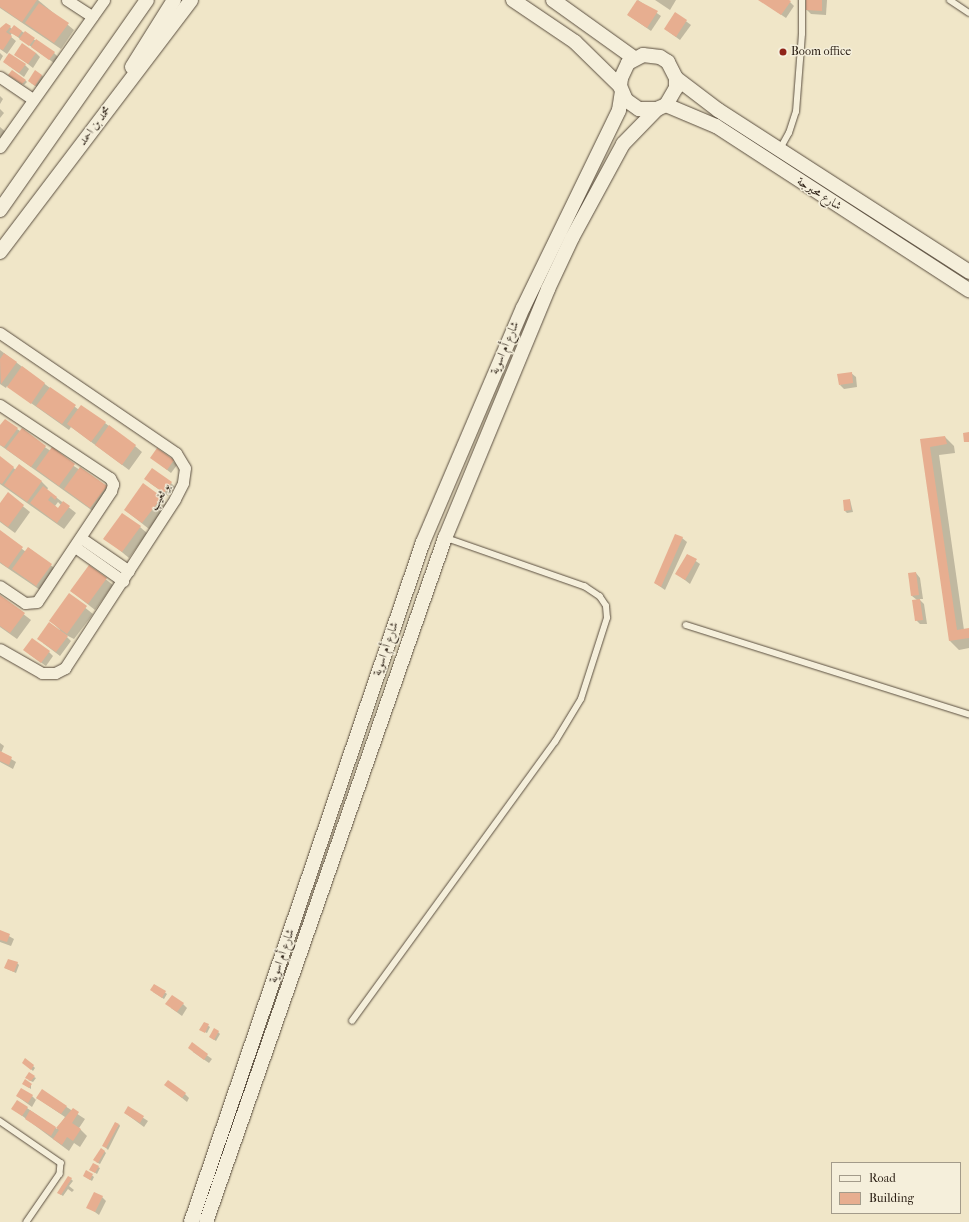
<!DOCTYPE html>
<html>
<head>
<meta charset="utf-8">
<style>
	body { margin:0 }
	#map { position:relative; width:969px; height:1222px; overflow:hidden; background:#f0e6c8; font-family:"IM FELL French Canon",Amiri,serif }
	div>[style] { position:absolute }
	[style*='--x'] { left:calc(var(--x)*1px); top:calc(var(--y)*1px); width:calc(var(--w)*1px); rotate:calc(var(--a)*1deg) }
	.shadow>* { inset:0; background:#0003 }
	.building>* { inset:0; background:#e7ae90 }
	.roads { filter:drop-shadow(0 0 1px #5a4e3f) drop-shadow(0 0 1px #5a4e3f) }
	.service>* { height:5.5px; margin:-2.75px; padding:0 2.75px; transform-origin:2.75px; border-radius:2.75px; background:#f5efdb }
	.minor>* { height:11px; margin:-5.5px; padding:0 5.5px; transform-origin:5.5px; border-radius:5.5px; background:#f5efdb }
	.tertiary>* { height:14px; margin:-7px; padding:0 7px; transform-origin:7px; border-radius:7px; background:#f5efdb }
	.dots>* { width:11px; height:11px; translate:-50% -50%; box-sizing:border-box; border:2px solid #f5efdb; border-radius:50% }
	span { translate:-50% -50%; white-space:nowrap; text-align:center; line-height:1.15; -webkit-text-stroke:3px #f5efdb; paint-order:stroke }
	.poi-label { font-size:12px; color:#281c11 }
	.left { translate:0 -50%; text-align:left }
	.street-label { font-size:12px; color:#281c11 }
	.legend { position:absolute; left:831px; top:1162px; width:130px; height:52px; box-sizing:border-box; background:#f5efdb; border:1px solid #a39b8a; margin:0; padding:5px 7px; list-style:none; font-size:12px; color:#281c11 }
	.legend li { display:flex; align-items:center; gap:8px; height:20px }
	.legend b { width:20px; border:1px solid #a39b8a }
</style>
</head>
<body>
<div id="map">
	<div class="shadow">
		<i style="clip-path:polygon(0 0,38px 0,74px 30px,61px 49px,0 8px)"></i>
		<i style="clip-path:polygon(638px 0,661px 16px,651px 31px,628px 15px)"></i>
		<i style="clip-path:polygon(655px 0,676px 0,670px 10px)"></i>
		<i style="clip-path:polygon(760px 0,788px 0,794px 6px,786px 18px)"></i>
		<i style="clip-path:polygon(807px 0,827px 0,826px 15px,811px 14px,807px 10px)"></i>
		<i style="clip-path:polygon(675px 13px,691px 25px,680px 40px,665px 29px)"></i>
		<i style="clip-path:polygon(14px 26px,54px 53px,58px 57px,54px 63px,12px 33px,10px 36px,16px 41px,7px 54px,0 49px,0 29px,10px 27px,12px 29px)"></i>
		<i style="clip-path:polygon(0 53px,3px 56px,0 61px)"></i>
		<i style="clip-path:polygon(36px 53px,40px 57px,33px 68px,15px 54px)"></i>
		<i style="clip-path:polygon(4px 62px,25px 65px,29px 69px,24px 77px)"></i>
		<i style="clip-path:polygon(42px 75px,43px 77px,37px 87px,31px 83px)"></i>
		<i style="clip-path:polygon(12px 77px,25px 80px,27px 82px,24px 85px)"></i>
		<i style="clip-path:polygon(0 96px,3px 99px,0 104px)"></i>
		<i style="clip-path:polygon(0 109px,4px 113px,0 118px)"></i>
		<i style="clip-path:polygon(0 127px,7px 133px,0 142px)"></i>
		<i style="clip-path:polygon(0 350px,79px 410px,105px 423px,135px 446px,142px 452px,129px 470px,71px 427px,69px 430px,7px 386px,6px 388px,0 384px)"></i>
		<i style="clip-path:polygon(851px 373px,856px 377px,857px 387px,844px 389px,840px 385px)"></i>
		<i style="clip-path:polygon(0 427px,17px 429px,106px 487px,113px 493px,97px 514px,0 445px)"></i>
		<i style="clip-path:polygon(945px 437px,954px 446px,955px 453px,939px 455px,964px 630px,969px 629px,969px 648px,959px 650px,950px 641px,921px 440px)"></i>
		<i style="clip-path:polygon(evenodd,0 458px,16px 470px,19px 466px,42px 482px,48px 488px,47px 490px,76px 513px,64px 529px,0 484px,0 458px,58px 502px,61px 505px,58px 509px,55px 506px,58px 502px)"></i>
		<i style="clip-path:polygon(152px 458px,173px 461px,177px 465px,171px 473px)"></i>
		<i style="clip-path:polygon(150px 483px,171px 483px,175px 487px,168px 496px)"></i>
		<i style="clip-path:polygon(8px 494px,30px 512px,15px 533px,0 522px,0 505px)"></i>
		<i style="clip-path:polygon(161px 497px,168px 504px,149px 529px,125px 510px)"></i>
		<i style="clip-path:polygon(850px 500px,853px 512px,847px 513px,845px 511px)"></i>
		<i style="clip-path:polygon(140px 527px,147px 533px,129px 558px,105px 538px)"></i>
		<i style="clip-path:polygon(0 532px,26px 552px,29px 548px,58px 571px,43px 592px,0 563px)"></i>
		<i style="clip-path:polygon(682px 538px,687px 542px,665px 590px,655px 583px)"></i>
		<i style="clip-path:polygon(687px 555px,700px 564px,690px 584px,677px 574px)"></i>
		<i style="clip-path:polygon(89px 566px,113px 585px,95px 610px,71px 591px)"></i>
		<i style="clip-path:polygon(916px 573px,920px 578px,923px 599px,919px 599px,924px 604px,927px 624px,920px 624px,916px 620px,917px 600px,912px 596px)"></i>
		<i style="clip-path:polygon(69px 595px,93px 614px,74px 639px,64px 634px,71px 641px,60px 656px,43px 643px,60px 630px,51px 621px)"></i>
		<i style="clip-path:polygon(0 596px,31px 620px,17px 639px,0 627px)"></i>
		<i style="clip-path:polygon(49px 652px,53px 656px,46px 666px,29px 654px)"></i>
		<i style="clip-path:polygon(0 743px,4px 746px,1px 753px,16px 762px,13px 769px,0 762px)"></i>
		<i style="clip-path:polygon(0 931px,14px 939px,11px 946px,0 942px)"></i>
		<i style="clip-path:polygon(17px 963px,19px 965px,16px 973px,5px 968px)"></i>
		<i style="clip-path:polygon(155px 985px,167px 994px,164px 999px,153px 992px)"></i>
		<i style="clip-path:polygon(183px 1004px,187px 1008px,182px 1016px,171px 1008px)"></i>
		<i style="clip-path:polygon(204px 1023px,210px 1027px,207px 1033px,201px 1030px)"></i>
		<i style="clip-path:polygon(218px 1032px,220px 1034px,216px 1041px,210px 1037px)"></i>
		<i style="clip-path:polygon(192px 1044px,212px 1059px,209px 1063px,193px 1052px)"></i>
		<i style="clip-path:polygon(25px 1064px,33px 1066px,35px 1068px,33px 1071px)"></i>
		<i style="clip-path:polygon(34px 1077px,36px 1078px,33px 1082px,28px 1080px)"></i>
		<i style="clip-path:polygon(31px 1084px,31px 1089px,25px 1085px)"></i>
		<i style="clip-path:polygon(166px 1085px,185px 1094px,189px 1098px,187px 1102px)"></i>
		<i style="clip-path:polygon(42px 1091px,85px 1119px,79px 1128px,87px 1136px,80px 1147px,74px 1143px,69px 1151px,13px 1109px,27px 1108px,57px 1129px,65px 1117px,37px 1098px,32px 1107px,17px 1096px,32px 1096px,36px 1100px)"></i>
		<i style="clip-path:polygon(128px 1108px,148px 1121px,144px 1127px,125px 1113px)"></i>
		<i style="clip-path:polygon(119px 1124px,120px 1126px,108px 1150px,104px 1146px)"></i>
		<i style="clip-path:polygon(104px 1151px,106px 1153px,100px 1164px,96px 1162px)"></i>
		<i style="clip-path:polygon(98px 1167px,100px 1168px,97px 1174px,91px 1170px)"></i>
		<i style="clip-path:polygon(86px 1171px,94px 1177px,92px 1181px,84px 1176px)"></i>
		<i style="clip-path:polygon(71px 1179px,73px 1181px,69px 1186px,74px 1190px,72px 1192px,68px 1189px,63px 1196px,60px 1194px)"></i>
		<i style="clip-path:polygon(102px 1197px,106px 1201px,99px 1215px,88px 1207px)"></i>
	</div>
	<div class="building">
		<i style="clip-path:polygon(0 0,37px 0,22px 22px,0 7px)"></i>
		<i style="clip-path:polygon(637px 0,658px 11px,647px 28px,627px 15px)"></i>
		<i style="clip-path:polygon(758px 0,789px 0,791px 1px,781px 15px)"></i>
		<i style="clip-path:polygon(806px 0,822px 0,822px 11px,806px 10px)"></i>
		<i style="clip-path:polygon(39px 3px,69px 23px,54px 43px,25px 23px)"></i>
		<i style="clip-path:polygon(675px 12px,687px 20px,676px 37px,664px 29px)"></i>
		<i style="clip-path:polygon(6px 23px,11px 26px,6px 32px,12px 36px,3px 50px,0 49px,0 28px)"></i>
		<i style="clip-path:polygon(14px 25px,22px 31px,18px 37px,9px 32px)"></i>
		<i style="clip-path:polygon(25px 31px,35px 38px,29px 46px,19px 39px)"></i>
		<i style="clip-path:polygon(36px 39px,55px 52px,49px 60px,31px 47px)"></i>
		<i style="clip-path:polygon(22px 43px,36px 53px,28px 64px,14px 55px)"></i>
		<i style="clip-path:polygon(9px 53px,26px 64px,19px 73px,3px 62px)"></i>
		<i style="clip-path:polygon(12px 70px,26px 80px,22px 84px,8px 75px)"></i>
		<i style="clip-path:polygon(35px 70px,42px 75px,35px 86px,28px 81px)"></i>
		<i style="clip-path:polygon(4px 353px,17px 362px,1px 384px,0 359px)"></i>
		<i style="clip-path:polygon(22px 366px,45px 383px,31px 404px,7px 387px)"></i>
		<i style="clip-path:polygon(852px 372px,853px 383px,839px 385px,837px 374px)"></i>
		<i style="clip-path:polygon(50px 387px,76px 405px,62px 424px,36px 406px)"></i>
		<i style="clip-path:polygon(81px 405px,106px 422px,91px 442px,67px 424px)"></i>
		<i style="clip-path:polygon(5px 419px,18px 428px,4px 447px,0 445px,0 425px)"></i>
		<i style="clip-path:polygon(109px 425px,136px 445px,122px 465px,95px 445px)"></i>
		<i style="clip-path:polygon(22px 428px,46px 446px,31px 467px,6px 449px)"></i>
		<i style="clip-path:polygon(969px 432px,969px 442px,964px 442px,963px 433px)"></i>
		<i style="clip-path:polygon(945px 436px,947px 444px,930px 447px,957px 630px,969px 628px,969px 638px,949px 641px,920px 439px)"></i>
		<i style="clip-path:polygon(52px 447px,75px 464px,59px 486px,36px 469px)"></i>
		<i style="clip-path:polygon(157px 448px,174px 460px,167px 470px,150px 458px)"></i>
		<i style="clip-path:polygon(0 456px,14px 467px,2px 484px,0 483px)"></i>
		<i style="clip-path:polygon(19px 464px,42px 481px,27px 502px,4px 485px)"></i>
		<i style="clip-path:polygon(80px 467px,107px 486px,90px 508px,64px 489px)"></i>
		<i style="clip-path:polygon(152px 468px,172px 482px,164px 493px,144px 479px)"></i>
		<i style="clip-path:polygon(143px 483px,162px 497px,142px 523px,124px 510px)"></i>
		<i style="clip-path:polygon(43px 486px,57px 497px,55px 500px,51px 496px,48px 500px,58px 508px,63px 501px,70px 506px,57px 523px,30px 503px)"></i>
		<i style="clip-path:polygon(8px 492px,24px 505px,8px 527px,0 521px,0 503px)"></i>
		<i style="clip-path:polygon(850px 499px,851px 510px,844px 511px,843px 500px)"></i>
		<i style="clip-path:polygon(122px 513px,141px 526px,122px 552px,103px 539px)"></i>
		<i style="clip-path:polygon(0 530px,23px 547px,8px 568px,0 562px)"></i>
		<i style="clip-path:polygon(675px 534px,683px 537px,661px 587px,654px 583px)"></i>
		<i style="clip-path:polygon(28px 547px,52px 564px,36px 586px,12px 569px)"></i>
		<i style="clip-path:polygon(687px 554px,697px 559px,685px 580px,675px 574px)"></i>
		<i style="clip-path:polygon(89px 565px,107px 578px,88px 604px,70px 591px)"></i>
		<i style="clip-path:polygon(916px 572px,919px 595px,911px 596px,908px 573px)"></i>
		<i style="clip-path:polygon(69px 593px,87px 606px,67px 634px,49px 621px)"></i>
		<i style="clip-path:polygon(0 595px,25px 613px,10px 633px,0 626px)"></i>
		<i style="clip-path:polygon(920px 599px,923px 620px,915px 621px,912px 600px)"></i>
		<i style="clip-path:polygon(49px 622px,68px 636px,56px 652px,37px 639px)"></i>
		<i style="clip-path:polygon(32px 638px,50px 651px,41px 663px,23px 650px)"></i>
		<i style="clip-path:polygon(0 751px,12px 757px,9px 765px,0 761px)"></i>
		<i style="clip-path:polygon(0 930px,10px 934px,7px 942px,0 940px)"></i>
		<i style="clip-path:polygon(8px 959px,18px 962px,14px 972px,4px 968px)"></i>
		<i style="clip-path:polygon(154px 984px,166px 991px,162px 998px,150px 990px)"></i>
		<i style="clip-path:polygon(172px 995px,184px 1003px,177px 1012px,165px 1004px)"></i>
		<i style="clip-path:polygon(204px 1022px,209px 1024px,205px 1033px,199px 1030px)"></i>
		<i style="clip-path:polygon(214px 1028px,219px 1031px,214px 1040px,209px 1037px)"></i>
		<i style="clip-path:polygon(192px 1042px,208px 1054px,204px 1060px,188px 1048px)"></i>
		<i style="clip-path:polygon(25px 1058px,34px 1065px,31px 1070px,22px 1063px)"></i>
		<i style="clip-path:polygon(29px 1072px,35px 1076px,31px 1081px,25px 1078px)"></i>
		<i style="clip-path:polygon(25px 1079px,32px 1084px,29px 1088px,22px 1084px)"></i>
		<i style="clip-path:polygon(168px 1080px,186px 1093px,182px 1098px,164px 1085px)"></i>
		<i style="clip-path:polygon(21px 1088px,33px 1095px,28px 1103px,16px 1096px)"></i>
		<i style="clip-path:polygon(42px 1089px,67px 1106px,61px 1114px,36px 1098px)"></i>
		<i style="clip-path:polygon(17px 1100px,28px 1107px,22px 1116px,11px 1109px)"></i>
		<i style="clip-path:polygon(128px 1106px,144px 1116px,140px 1123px,124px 1113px)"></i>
		<i style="clip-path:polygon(73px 1108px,79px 1112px,72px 1123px,81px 1129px,73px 1141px,67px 1137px,62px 1145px,53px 1139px,59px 1130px,56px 1128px)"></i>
		<i style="clip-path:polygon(30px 1110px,56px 1127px,51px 1136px,25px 1119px)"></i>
		<i style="clip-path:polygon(115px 1122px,119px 1124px,106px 1148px,102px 1146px)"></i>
		<i style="clip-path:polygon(101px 1148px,105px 1151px,98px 1163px,93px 1160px)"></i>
		<i style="clip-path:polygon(93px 1163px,99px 1166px,95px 1173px,89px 1170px)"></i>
		<i style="clip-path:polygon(86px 1170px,93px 1174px,90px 1180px,83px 1176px)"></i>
		<i style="clip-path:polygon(68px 1176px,72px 1178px,61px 1195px,57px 1193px)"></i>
		<i style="clip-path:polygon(94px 1192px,103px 1196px,95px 1212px,86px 1208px)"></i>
	</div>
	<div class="roads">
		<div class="service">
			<i style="--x:950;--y:0;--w:23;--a:34"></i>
			<i style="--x:780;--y:149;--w:18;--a:-61"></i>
			<i style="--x:789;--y:133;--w:22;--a:-72"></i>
			<i style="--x:796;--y:112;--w:78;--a:-85.6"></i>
			<i style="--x:802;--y:34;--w:34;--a:-90"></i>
			<i style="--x:686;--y:625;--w:297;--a:17.5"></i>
			<i style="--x:352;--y:1021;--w:345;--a:-54"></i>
			<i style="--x:555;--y:742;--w:50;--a:-58.8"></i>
			<i style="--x:581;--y:699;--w:85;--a:-72.2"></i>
			<i style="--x:607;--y:618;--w:12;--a:-95"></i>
			<i style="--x:606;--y:606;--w:11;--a:-124"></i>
			<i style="--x:600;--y:597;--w:18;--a:-146"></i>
			<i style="--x:585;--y:587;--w:148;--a:-160.7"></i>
			<i style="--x:0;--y:1121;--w:74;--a:34.5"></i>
			<i style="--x:61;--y:1163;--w:11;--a:95"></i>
			<i style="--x:60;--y:1174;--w:58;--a:124.5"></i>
		</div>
		<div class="minor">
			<i style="--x:67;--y:0;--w:30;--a:33"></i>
			<i style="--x:0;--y:77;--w:40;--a:34"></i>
			<i style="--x:0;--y:147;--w:180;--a:-54.7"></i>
			<i style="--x:0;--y:333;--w:213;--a:34.3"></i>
			<i style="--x:176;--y:453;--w:17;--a:59"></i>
			<i style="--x:185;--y:468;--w:15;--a:98"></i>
			<i style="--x:183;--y:483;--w:18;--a:117"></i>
			<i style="--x:175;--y:499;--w:202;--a:123.1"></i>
			<i style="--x:65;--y:668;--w:11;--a:153"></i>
			<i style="--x:55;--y:673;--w:13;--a:180"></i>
			<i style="--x:42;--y:673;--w:48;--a:-150.3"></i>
			<i style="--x:0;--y:405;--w:132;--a:33.6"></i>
			<i style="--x:110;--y:478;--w:7;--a:63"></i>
			<i style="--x:113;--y:484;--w:7;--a:106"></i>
			<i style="--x:111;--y:491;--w:133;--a:123.7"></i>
			<i style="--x:37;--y:602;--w:12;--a:175"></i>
			<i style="--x:25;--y:603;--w:30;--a:-146"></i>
			<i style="--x:81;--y:538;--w:58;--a:34.5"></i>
			<i style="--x:75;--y:547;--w:59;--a:35.3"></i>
		</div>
		<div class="tertiary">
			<i style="--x:513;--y:0;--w:75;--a:34.1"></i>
			<i style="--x:575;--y:42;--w:63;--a:44.4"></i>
			<i style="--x:620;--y:86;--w:15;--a:67"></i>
			<i style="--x:626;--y:100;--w:16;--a:35"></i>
			<i style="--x:639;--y:109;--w:18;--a:0"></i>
			<i style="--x:657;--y:109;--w:10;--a:-24"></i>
			<i style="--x:666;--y:105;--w:20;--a:-60"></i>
			<i style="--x:676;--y:88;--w:10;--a:-90"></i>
			<i style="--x:676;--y:78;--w:18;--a:-117"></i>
			<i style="--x:668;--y:62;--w:9;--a:-148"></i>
			<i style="--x:660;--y:57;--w:17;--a:-173"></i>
			<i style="--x:643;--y:55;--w:17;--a:152"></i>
			<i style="--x:628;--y:63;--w:17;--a:115"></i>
			<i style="--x:621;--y:78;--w:8;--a:97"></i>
			<i style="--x:553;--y:0;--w:100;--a:35.6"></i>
			<i style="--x:132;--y:67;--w:79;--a:-57.9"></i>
			<i style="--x:676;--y:78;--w:53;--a:37.3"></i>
			<i style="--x:718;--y:110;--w:299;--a:32.8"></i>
			<i style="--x:666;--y:105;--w:54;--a:22.8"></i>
			<i style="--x:716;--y:126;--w:302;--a:33"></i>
			<i style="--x:0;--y:210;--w:256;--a:-55"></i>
			<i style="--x:0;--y:252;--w:316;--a:-52.8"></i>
			<i style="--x:191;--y:1222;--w:718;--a:-71.16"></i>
			<i style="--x:423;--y:542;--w:254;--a:-66.9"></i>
			<i style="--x:523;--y:308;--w:220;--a:-64.1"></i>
			<i style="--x:619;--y:110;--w:18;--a:-81"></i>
			<i style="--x:206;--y:1222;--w:725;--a:-70.74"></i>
			<i style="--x:445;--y:538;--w:269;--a:-67.5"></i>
			<i style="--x:548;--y:289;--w:56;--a:-64.8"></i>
			<i style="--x:572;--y:238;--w:107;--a:-61.5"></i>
			<i style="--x:623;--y:144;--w:49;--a:-45.8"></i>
		</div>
	</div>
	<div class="dots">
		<i style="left:783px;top:52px;background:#8f2418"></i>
	</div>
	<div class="poi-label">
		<span class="left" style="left:791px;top:52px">Boom office</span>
	</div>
	<div class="street-label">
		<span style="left:95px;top:126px;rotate:-53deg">محمد بن احمد</span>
		<span style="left:819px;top:194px;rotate:33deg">شارع محيرجة</span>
		<span style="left:505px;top:348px;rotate:-67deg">شارع أم اسوية</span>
		<span style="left:160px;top:497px;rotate:-60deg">بو ثغيب</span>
		<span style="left:386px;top:649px;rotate:-71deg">شارع أم اسوية</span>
		<span style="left:282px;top:956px;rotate:-71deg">شارع أم اسوية</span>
	</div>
	<ul class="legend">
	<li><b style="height:5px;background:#f5efdb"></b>Road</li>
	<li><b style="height:11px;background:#e7ae90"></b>Building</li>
	</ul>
</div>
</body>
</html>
